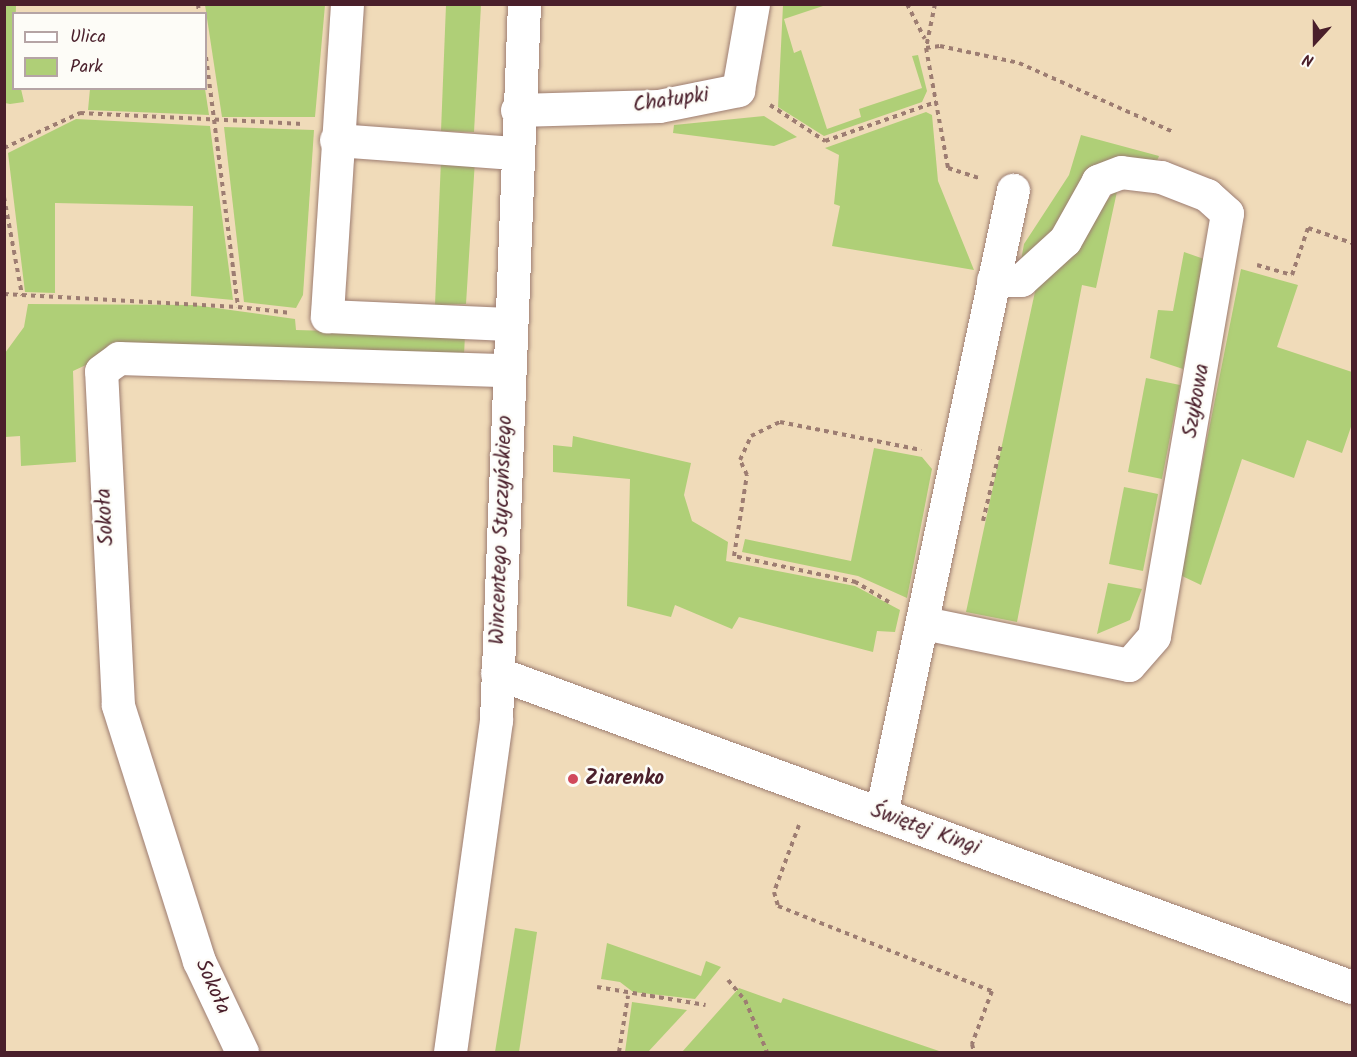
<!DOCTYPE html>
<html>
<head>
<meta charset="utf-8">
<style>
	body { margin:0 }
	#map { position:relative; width:1357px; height:1057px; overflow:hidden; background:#f0dbb9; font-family:Kalam,sans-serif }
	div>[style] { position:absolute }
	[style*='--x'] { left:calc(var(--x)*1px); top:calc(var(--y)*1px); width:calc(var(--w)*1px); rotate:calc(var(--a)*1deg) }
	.green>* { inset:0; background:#afcf77 }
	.path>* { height:4px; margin-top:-2px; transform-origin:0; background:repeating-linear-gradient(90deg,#9d7d72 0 4.5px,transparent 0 9px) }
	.roads { filter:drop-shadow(0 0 2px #9d7d72) drop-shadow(0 0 2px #9d7d72) }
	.minor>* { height:33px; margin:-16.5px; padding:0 16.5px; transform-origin:16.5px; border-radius:16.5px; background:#fff }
	.dots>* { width:16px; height:16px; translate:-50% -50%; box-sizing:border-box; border:3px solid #fdfcf7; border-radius:50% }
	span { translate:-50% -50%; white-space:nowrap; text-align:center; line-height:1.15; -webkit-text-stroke:5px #fdfcf7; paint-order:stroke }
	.street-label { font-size:21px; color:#4a1f2b }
	.poi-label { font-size:21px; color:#4a1f2b; font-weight:700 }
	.left { translate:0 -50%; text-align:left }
	.frame { position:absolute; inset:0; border:6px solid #4a1f2b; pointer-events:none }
	.legend { position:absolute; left:12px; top:12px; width:195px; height:78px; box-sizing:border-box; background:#fdfcf7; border:2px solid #b5a4a5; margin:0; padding:8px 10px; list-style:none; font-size:18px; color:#4a1f2b }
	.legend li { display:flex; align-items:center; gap:12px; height:30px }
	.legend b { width:30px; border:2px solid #b5a4a5 }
	.north { position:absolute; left:1285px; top:12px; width:60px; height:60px; -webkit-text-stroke:4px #fdfcf7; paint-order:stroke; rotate:201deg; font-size:16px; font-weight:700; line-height:24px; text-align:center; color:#4a1f2b }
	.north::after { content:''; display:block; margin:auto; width:21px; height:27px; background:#4a1f2b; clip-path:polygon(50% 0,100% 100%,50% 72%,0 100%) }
</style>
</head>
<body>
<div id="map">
	<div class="green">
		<i style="clip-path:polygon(4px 5px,16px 5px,14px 88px,21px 89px,24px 102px,10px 104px,5px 103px)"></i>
		<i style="clip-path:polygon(205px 5px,325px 5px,315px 117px,222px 117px)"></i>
		<i style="clip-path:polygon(446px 5px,481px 5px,474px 132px,441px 131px)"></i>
		<i style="clip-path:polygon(783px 5px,826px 5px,784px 19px,794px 53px,801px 50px,827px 129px,861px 117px,859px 109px,922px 88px,912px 56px,918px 55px,927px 91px,922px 102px,824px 136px,778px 107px)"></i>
		<i style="clip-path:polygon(205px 89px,209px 115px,88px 110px,90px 89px)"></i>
		<i style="clip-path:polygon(926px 112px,932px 115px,938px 181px,974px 270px,832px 246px,840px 206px,834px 204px,839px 155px,825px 148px)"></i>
		<i style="clip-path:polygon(764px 116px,797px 137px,774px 146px,673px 133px,674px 125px)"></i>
		<i style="clip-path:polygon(76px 119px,210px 126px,233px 300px,191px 296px,193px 206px,55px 203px,55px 293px,25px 292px,8px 153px)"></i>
		<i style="clip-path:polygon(224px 127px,314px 130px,303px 295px,296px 308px,244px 302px)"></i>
		<i style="clip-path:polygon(1081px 135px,1159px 156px,1153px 171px,1120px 166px,1020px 266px,1024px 244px,1069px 175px)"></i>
		<i style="clip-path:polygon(441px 160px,475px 160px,466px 304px,435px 305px)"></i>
		<i style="clip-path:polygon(1118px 187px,1096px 288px,1082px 285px,1017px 622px,966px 612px,1036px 287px)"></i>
		<i style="clip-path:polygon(1184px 252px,1204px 259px,1183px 369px,1150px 358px,1158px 310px,1173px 311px)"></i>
		<i style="clip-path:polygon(1241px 269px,1298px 285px,1277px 347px,1352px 372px,1352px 424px,1342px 453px,1307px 440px,1294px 478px,1242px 459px,1201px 585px,1180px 575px)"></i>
		<i style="clip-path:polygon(28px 304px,194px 305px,295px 319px,296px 330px,465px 335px,464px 355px,129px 345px,73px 371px,76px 462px,21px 466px,20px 436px,5px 437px,5px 353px,24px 327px)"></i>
		<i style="clip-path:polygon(1146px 378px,1180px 385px,1162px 479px,1128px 472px)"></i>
		<i style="clip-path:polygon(573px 436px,691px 463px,684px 495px,692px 521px,728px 542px,726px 561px,855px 586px,900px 610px,895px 632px,877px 631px,873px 652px,739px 617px,732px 629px,675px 605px,671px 617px,627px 606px,630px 479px,553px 472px,553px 445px,572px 447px)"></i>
		<i style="clip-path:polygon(874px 448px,922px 457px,932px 469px,907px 598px,858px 576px,742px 552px,745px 539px,851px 561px)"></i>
		<i style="clip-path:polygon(1124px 487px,1158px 494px,1143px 571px,1109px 564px)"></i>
		<i style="clip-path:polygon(1108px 583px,1142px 589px,1130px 620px,1097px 634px)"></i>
		<i style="clip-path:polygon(515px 928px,537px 932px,519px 1052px,495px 1052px)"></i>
		<i style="clip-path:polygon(607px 943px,701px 976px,706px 961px,721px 967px,695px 999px,633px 992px,620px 982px,601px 979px)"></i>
		<i style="clip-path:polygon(739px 988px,781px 1003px,783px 998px,942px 1052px,682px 1052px)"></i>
		<i style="clip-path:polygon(632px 1002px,687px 1010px,648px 1052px,625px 1052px)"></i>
	</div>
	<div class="path">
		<i style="--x:198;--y:4;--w:10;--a:84"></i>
		<i style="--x:907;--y:4;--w:39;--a:63"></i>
		<i style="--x:935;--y:4;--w:45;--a:101.6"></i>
		<i style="--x:926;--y:48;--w:122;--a:79.6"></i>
		<i style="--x:948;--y:168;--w:32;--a:18"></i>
		<i style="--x:926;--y:48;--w:14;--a:-8"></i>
		<i style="--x:940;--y:46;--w:81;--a:12.1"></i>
		<i style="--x:1019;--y:63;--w:169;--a:24.1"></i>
		<i style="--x:206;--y:57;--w:252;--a:82.7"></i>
		<i style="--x:238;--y:307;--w:53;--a:6.5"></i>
		<i style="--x:770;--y:105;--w:66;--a:33.2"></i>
		<i style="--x:825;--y:141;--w:118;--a:-19.4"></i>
		<i style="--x:4;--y:148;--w:84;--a:-24.7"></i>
		<i style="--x:80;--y:113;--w:223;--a:2.8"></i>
		<i style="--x:4;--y:197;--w:100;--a:79.6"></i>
		<i style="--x:1257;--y:265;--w:36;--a:16"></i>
		<i style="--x:1292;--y:275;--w:50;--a:-71.2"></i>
		<i style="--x:1308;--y:228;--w:46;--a:18.8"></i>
		<i style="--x:4;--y:294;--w:234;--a:3.2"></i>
		<i style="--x:983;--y:521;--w:78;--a:-76.7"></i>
		<i style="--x:889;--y:602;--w:39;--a:-149"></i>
		<i style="--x:856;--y:582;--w:125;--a:-168"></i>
		<i style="--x:734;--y:556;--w:82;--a:-80.9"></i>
		<i style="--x:747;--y:475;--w:17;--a:-115"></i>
		<i style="--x:740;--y:460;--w:26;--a:-65"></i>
		<i style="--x:751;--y:436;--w:32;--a:-26"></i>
		<i style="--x:780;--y:422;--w:144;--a:11.2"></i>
		<i style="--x:799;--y:825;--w:72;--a:110.5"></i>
		<i style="--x:774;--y:892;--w:15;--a:74"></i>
		<i style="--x:778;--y:906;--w:230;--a:21.7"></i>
		<i style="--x:992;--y:991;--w:57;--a:110.7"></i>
		<i style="--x:972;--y:1044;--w:8;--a:76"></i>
		<i style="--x:728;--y:980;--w:26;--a:50"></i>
		<i style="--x:745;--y:1000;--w:56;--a:67.1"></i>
		<i style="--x:597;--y:987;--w:110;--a:9.4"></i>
		<i style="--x:619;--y:1052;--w:57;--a:-80.9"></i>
	</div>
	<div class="roads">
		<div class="minor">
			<i style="--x:347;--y:4;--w:313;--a:93.7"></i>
			<i style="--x:327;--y:316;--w:182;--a:2.5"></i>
			<i style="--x:517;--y:110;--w:142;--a:-1.6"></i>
			<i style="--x:659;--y:106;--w:81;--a:-11.4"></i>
			<i style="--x:738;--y:90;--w:87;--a:-80.1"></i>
			<i style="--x:336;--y:140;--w:179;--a:4.2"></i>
			<i style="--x:924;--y:623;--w:209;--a:11.6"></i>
			<i style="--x:1129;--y:665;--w:38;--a:-49"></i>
			<i style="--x:1154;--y:636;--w:429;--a:-80.2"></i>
			<i style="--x:1227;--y:213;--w:27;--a:-138"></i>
			<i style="--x:1207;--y:195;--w:49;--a:-158.6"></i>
			<i style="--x:1161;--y:177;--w:40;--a:-172.9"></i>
			<i style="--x:1121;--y:172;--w:25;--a:159"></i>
			<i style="--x:1098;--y:181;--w:68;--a:119.2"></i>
			<i style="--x:1065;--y:240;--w:59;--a:137.7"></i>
			<i style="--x:1021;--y:280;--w:28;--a:180"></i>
			<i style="--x:497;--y:673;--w:911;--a:20.17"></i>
			<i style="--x:881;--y:814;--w:638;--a:-78.06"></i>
			<i style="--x:242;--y:1052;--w:101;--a:-115.3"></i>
			<i style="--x:199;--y:961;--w:269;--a:-107.6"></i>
			<i style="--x:118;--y:705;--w:334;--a:-92.9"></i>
			<i style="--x:101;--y:371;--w:22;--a:-36"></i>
			<i style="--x:119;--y:358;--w:388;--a:1.8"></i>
			<i style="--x:450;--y:1052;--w:335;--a:-82.1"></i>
			<i style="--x:496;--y:720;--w:717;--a:-87.76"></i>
		</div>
	</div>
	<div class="dots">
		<i style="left:573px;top:779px;background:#d1495b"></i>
	</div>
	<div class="street-label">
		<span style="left:671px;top:101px;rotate:-8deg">Chałupki</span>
		<span style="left:1197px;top:401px;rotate:-80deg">Szybowa</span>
		<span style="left:106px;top:517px;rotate:-93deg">Sokoła</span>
		<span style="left:502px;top:530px;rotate:-88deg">Wincentego Styczyńskiego</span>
		<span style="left:925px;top:830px;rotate:20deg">Świętej Kingi</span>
		<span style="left:212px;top:987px;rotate:66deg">Sokoła</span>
	</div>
	<div class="poi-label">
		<span class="left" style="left:585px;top:779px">Ziarenko</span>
	</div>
	<div class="frame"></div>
	<ul class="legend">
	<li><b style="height:8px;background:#fff"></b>Ulica</li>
	<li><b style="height:16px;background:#afcf77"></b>Park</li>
	</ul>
	<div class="north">N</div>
</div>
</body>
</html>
